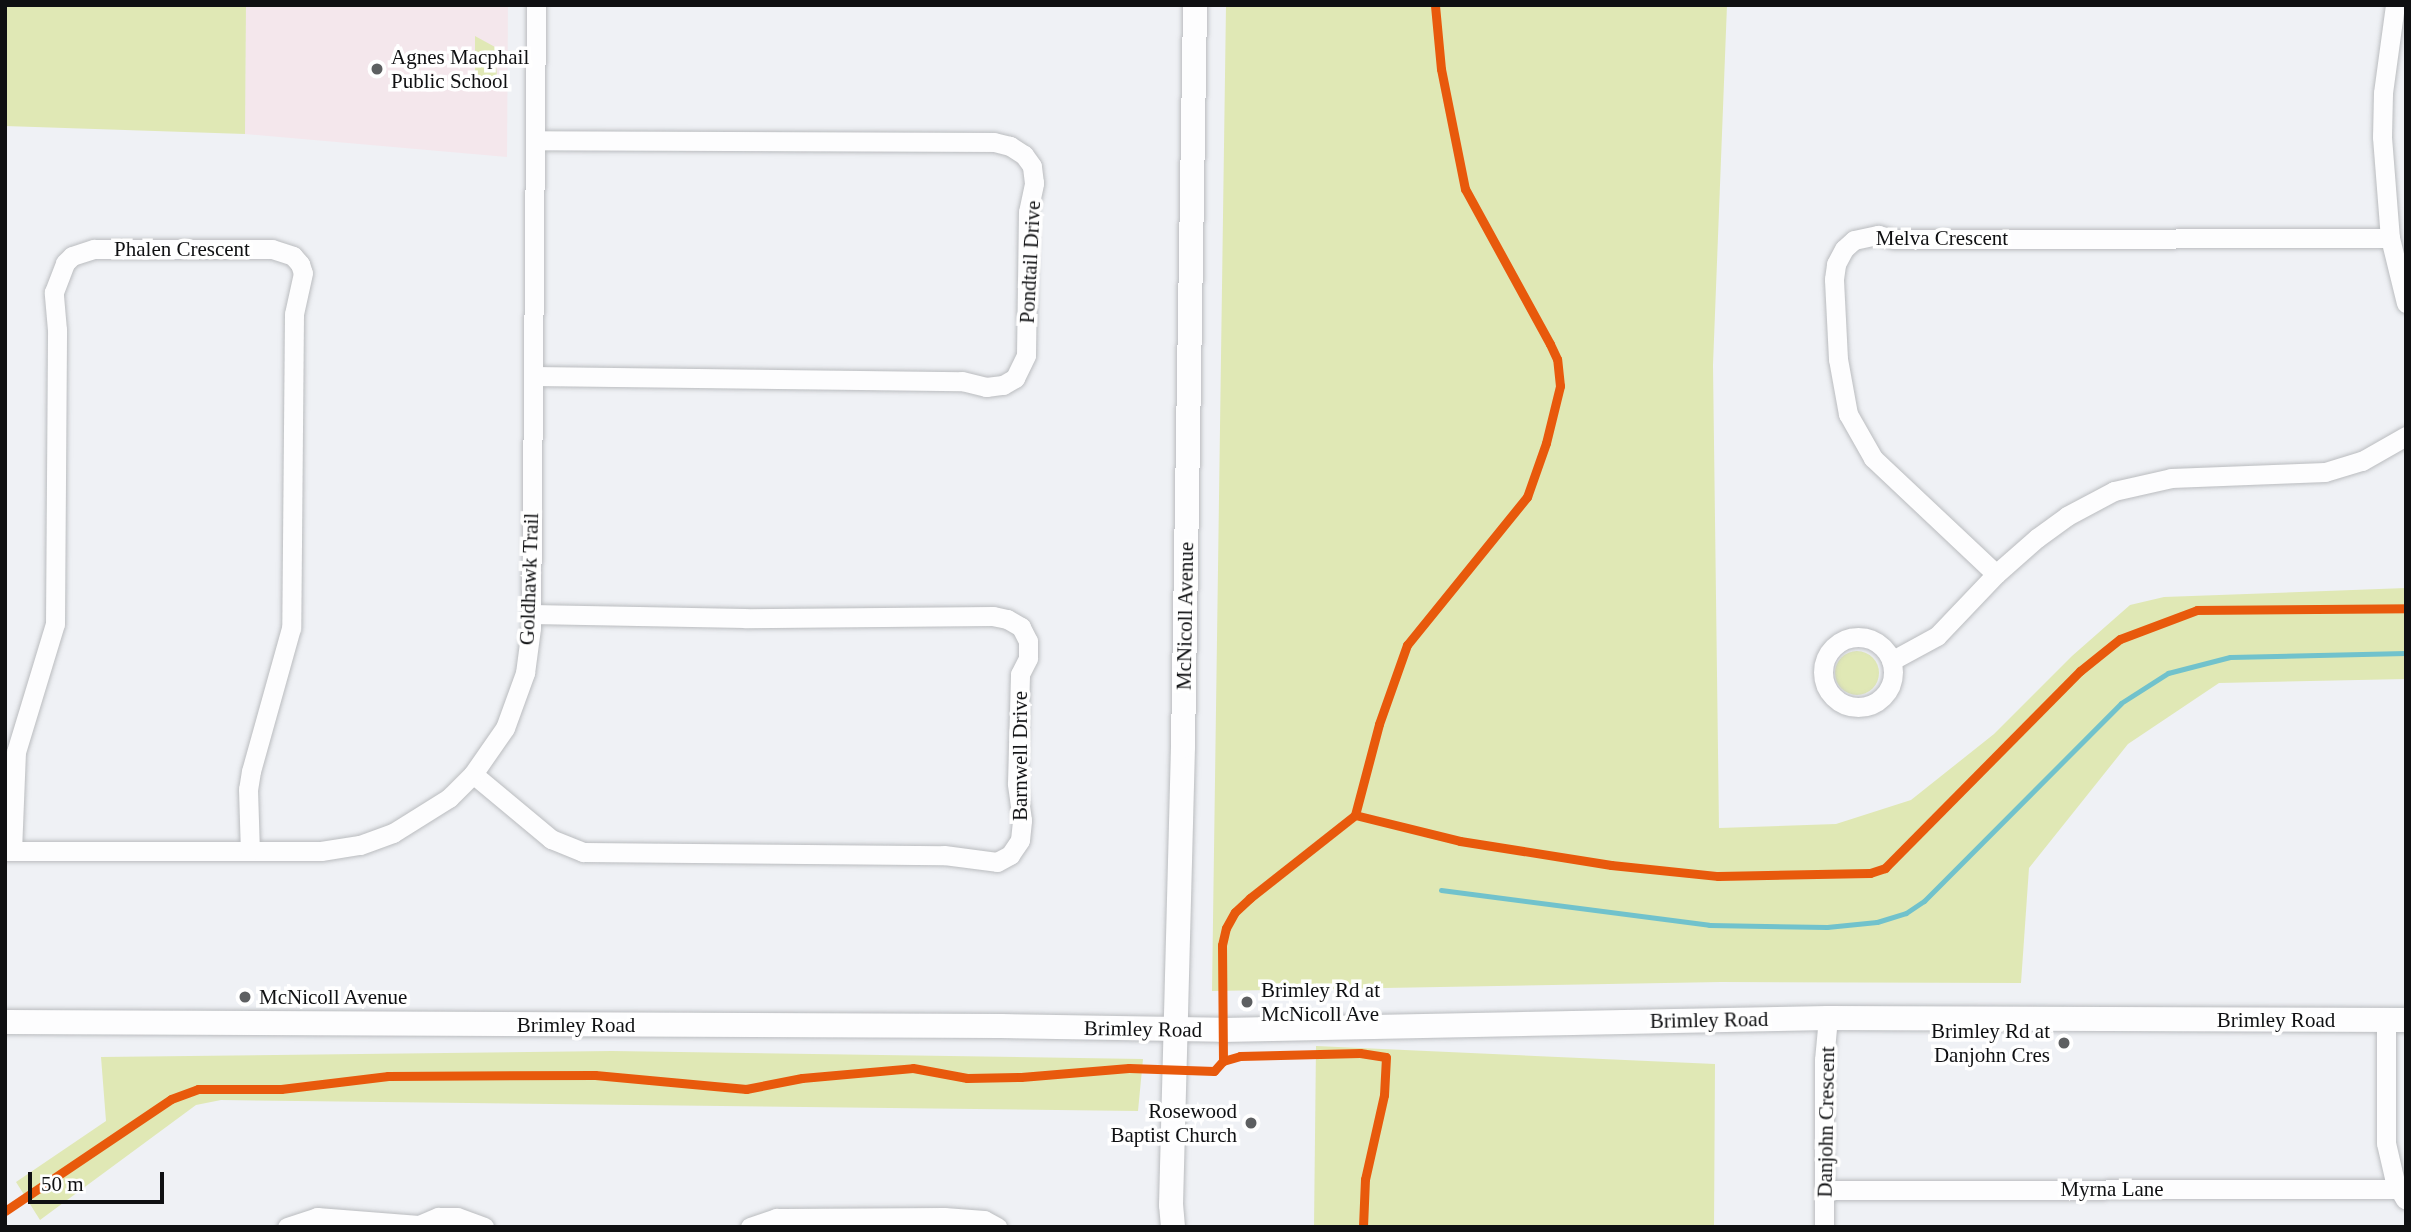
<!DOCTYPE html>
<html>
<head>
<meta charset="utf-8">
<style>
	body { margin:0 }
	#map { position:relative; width:2411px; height:1232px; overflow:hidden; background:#eff1f5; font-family:Georgia,serif }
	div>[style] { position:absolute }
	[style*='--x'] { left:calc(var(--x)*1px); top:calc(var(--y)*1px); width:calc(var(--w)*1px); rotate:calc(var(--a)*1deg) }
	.education>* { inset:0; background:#f4e7ec }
	.green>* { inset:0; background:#e0e8b5 }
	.round { border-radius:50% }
	.stream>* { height:5px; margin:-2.5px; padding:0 2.5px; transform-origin:2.5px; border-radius:2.5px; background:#71c2cc }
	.roads { filter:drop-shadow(0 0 2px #babcbf) drop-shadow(0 0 2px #babcbf) }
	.minor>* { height:19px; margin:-9.5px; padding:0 9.5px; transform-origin:9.5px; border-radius:9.5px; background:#fdfdfe }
	.minor>.ring { margin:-9.5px; padding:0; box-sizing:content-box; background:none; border:19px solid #fdfdfe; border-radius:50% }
	.major>* { height:24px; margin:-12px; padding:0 12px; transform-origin:12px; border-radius:12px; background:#fdfdfe }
	.cycleway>* { height:9px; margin:-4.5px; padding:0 4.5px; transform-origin:4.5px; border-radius:4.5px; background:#e8590c }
	.dots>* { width:19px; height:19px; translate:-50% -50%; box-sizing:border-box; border:4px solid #fff; border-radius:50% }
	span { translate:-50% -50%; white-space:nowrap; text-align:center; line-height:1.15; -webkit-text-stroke:7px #fff; paint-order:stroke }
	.poi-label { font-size:21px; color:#0f1012 }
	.left { translate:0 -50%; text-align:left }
	.right { translate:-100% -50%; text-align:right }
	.street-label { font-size:21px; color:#0f1012 }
	.frame { position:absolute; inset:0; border:7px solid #0f1012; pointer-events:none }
	.scale { position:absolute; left:28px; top:1172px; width:136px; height:32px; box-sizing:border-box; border:4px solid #0f1012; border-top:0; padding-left:9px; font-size:21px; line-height:24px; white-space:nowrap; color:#0f1012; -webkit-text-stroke:5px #fff; paint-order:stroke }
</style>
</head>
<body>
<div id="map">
	<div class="education">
		<i style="clip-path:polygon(246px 5px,508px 5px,507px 157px,245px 134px)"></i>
	</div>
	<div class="green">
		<i style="clip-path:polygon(5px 5px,246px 5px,245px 134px,5px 126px)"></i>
		<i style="clip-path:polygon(1226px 5px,1727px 5px,1713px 365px,1719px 828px,1836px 824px,1911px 800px,1994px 734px,2072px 656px,2130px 605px,2164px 597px,2406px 588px,2406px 679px,2219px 683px,2128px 744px,2029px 868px,2021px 983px,1721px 982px,1212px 991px)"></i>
		<i style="clip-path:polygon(475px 36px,495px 47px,497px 78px,475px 78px)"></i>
		<i class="round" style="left:1835px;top:651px;width:44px;height:44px"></i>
		<i style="clip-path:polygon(1316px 1046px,1715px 1064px,1714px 1227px,1314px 1227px)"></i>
		<i style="clip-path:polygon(612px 1051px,1143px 1059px,1138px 1111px,221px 1100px,196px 1105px,40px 1220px,16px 1182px,106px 1121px,101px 1057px)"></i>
	</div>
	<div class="stream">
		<i style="--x:1441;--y:890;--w:270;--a:7.4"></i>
		<i style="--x:1709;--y:925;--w:118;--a:1"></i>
		<i style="--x:1827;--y:927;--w:50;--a:-5.7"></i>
		<i style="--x:1877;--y:922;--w:30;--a:-17"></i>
		<i style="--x:1906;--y:913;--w:22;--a:-34"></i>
		<i style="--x:1924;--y:901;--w:279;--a:-45.1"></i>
		<i style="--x:2121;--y:703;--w:56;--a:-32.6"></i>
		<i style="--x:2168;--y:673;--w:64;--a:-14.5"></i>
		<i style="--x:2230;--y:657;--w:176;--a:-1.3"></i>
	</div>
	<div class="roads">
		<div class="minor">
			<i style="--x:2395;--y:5;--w:89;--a:97.8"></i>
			<i style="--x:2383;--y:93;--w:44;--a:91.3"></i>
			<i style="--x:2382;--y:137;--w:101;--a:85.5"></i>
			<i style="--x:2390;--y:238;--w:67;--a:76.2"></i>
			<i style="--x:533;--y:376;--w:429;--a:0.7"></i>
			<i style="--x:962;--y:381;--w:25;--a:14"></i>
			<i style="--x:986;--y:387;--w:17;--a:-7"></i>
			<i style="--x:1003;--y:385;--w:14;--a:-30"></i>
			<i style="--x:1015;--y:378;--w:25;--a:-64"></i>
			<i style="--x:1026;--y:355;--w:143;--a:-89.2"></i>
			<i style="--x:1028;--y:212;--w:30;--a:-78"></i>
			<i style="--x:1034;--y:183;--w:17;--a:-97"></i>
			<i style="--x:1032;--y:166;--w:14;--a:-126"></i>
			<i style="--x:1024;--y:155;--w:17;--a:-147"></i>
			<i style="--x:1010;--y:146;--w:16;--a:-166"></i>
			<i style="--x:994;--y:142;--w:459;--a:-179.8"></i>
			<i style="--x:1996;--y:574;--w:169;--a:-136.7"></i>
			<i style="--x:1873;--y:458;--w:51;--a:-119.6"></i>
			<i style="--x:1848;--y:414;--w:56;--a:-100.3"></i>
			<i style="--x:1838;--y:359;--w:80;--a:-92.9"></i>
			<i style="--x:1834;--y:279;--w:15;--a:-82"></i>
			<i style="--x:1836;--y:264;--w:17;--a:-62"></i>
			<i style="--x:1844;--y:249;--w:13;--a:-42"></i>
			<i style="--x:1854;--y:240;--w:25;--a:-12"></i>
			<i style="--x:1878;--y:235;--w:16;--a:14"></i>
			<i style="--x:1894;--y:239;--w:496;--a:-0.1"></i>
			<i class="ring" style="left:1823px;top:637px;width:51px;height:51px"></i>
			<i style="--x:1891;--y:661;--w:52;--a:-28.5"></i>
			<i style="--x:1937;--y:636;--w:86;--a:-46.4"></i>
			<i style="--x:1996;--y:574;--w:55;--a:-41.3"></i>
			<i style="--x:2037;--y:538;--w:37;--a:-36"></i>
			<i style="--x:2067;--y:516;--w:53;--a:-28"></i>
			<i style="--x:2114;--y:491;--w:58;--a:-12.8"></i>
			<i style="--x:2171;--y:478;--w:154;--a:-2.2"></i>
			<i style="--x:2325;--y:472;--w:39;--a:-17"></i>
			<i style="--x:2362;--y:461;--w:51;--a:-29.6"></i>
			<i style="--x:473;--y:774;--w:102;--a:39.8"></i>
			<i style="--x:551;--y:839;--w:35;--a:22"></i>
			<i style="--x:583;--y:852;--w:361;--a:0.5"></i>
			<i style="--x:944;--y:855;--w:53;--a:7.5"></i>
			<i style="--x:997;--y:862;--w:15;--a:-28"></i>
			<i style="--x:1010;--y:855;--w:18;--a:-56"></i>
			<i style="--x:1020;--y:840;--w:20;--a:-84"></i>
			<i style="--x:1022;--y:820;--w:37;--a:-98"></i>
			<i style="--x:1017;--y:783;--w:109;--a:-88.4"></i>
			<i style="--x:1020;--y:674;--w:18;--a:-63"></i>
			<i style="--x:1028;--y:658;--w:17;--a:-90"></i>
			<i style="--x:1028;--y:641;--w:16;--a:-117"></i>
			<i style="--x:1021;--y:627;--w:16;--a:-150"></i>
			<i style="--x:1007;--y:619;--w:14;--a:-168"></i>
			<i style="--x:993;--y:616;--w:248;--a:179.5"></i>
			<i style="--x:745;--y:618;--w:214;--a:-178.9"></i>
			<i style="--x:5;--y:851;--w:316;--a:0"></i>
			<i style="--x:321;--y:851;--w:39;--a:-9"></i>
			<i style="--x:360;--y:845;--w:35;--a:-20"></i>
			<i style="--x:393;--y:833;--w:66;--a:-32"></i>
			<i style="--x:449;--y:798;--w:34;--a:-45"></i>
			<i style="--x:473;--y:774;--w:56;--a:-55.2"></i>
			<i style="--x:505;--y:728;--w:59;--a:-70"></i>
			<i style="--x:525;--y:673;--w:45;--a:-82.4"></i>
			<i style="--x:531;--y:628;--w:623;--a:-89.54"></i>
			<i style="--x:12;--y:851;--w:99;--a:-87.7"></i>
			<i style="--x:16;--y:752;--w:134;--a:-73.1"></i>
			<i style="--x:55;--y:624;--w:294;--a:-89.6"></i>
			<i style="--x:57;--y:330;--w:38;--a:-95"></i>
			<i style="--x:54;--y:292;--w:31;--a:-69"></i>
			<i style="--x:65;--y:263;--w:10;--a:-45"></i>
			<i style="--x:72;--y:256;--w:23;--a:-18"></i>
			<i style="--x:94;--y:249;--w:178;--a:0"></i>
			<i style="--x:272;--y:249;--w:22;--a:18"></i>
			<i style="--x:293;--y:256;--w:11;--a:49"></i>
			<i style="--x:300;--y:264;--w:9;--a:72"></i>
			<i style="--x:303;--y:273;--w:42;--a:102.4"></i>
			<i style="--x:294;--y:314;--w:314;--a:90.5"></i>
			<i style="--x:291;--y:628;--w:148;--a:105.6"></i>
			<i style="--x:251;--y:771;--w:18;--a:99"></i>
			<i style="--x:248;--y:789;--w:62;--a:88.2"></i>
			<i style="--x:2386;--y:1020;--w:123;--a:90"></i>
			<i style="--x:2386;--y:1143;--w:40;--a:77"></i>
			<i style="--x:2395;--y:1182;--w:20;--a:60"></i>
			<i style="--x:1824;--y:1190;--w:575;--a:-0.1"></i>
			<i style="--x:287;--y:1227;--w:32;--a:-18"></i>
			<i style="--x:317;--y:1217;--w:102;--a:4.5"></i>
			<i style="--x:419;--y:1225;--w:21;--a:-23"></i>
			<i style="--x:438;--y:1217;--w:19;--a:0"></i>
			<i style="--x:457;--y:1217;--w:29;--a:20"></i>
			<i style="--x:750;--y:1227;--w:28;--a:-19"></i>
			<i style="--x:776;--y:1218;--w:168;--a:-0.3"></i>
			<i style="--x:944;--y:1217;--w:40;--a:4.3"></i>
			<i style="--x:984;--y:1220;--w:15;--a:28"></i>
			<i style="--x:1824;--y:1227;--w:167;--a:-90"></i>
			<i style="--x:1824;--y:1060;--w:42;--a:-84.6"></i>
		</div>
		<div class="major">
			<i style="--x:5;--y:1022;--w:996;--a:0.23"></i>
			<i style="--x:1001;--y:1026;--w:221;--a:1"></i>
			<i style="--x:1222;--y:1030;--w:606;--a:-1.13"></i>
			<i style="--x:1828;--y:1018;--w:578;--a:0.2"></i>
			<i style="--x:1173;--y:1227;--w:22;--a:-95"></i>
			<i style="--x:1171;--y:1205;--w:459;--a:-88.5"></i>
			<i style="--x:1183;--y:746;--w:741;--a:-89.07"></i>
		</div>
	</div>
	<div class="cycleway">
		<i style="--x:1355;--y:815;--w:108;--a:13.9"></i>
		<i style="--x:1460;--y:841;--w:153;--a:9"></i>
		<i style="--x:1611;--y:865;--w:108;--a:5.9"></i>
		<i style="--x:1718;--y:876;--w:152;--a:-1.1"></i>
		<i style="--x:1870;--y:873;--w:16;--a:-18"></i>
		<i style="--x:1885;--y:868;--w:277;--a:-45.3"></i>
		<i style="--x:2080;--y:671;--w:51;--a:-38.7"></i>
		<i style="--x:2120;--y:639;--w:82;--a:-20.6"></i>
		<i style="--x:2197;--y:610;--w:209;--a:-0.5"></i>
		<i style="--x:1223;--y:1061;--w:116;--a:-90.5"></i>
		<i style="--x:1222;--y:945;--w:17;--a:-77"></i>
		<i style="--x:1226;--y:928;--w:18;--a:-61"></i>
		<i style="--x:1235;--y:912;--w:21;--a:-43"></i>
		<i style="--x:1250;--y:898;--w:134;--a:-38.3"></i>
		<i style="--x:1355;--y:815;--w:94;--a:-75.2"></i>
		<i style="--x:1379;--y:724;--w:84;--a:-70.5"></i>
		<i style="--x:1407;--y:645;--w:191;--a:-51"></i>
		<i style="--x:1527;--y:497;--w:57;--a:-70.6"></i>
		<i style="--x:1546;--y:443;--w:59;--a:-76.2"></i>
		<i style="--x:1560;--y:386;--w:27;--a:-96"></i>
		<i style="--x:1557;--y:359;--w:17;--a:-115"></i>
		<i style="--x:1550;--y:344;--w:177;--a:-118.7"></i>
		<i style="--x:1465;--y:189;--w:122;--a:-101.3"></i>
		<i style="--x:1441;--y:69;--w:64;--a:-95.4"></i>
		<i style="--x:1223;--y:1061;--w:18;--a:-16"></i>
		<i style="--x:1240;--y:1056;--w:120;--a:-1.4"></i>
		<i style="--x:1360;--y:1053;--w:26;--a:9"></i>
		<i style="--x:1386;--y:1057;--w:38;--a:93"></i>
		<i style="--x:1384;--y:1095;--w:86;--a:102.7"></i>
		<i style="--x:1365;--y:1179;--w:48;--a:92.4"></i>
		<i style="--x:5;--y:1211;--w:200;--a:-34"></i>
		<i style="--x:171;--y:1099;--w:29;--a:-20"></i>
		<i style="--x:198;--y:1089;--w:83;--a:0"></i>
		<i style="--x:281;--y:1089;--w:108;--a:-6.9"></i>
		<i style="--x:388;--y:1076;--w:207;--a:-0.3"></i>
		<i style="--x:595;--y:1075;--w:152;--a:5.3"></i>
		<i style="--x:746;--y:1089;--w:57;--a:-11.1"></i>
		<i style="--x:802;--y:1078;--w:111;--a:-5.1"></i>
		<i style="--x:913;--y:1068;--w:55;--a:10.5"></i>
		<i style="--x:967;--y:1078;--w:54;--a:-1.1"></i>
		<i style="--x:1021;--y:1077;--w:108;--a:-4.8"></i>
		<i style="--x:1129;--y:1068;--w:85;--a:2"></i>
		<i style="--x:1214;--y:1071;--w:13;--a:-48"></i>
	</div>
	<div class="dots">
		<i style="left:377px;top:69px;background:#5d5f61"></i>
		<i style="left:245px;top:997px;background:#5d5f61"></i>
		<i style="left:1247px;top:1002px;background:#5d5f61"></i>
		<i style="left:2064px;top:1043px;background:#5d5f61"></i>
		<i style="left:1251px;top:1123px;background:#5d5f61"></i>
	</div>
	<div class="poi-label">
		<span class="left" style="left:391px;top:69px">Agnes Macphail<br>Public School</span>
		<span class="left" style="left:1261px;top:1002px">Brimley Rd at<br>McNicoll Ave</span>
		<span class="left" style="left:259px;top:997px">McNicoll Avenue</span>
		<span class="right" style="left:2050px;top:1043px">Brimley Rd at<br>Danjohn Cres</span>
		<span class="right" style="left:1237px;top:1123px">Rosewood<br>Baptist Church</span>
	</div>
	<div class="street-label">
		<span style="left:1942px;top:238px">Melva Crescent</span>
		<span style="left:182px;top:249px">Phalen Crescent</span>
		<span style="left:1030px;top:262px;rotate:-87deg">Pondtail Drive</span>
		<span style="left:529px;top:579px;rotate:-88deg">Goldhawk Trail</span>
		<span style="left:1185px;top:616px;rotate:-89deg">McNicoll Avenue</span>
		<span style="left:1020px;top:756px;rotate:-90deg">Barnwell Drive</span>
		<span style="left:1709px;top:1020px;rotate:-1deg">Brimley Road</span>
		<span style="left:2276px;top:1020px">Brimley Road</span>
		<span style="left:576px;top:1025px">Brimley Road</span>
		<span style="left:1143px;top:1029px;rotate:1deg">Brimley Road</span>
		<span style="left:1826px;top:1122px;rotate:-89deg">Danjohn Crescent</span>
		<span style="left:2112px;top:1189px">Myrna Lane</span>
	</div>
	<div class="frame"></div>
	<div class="scale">50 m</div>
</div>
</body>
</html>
